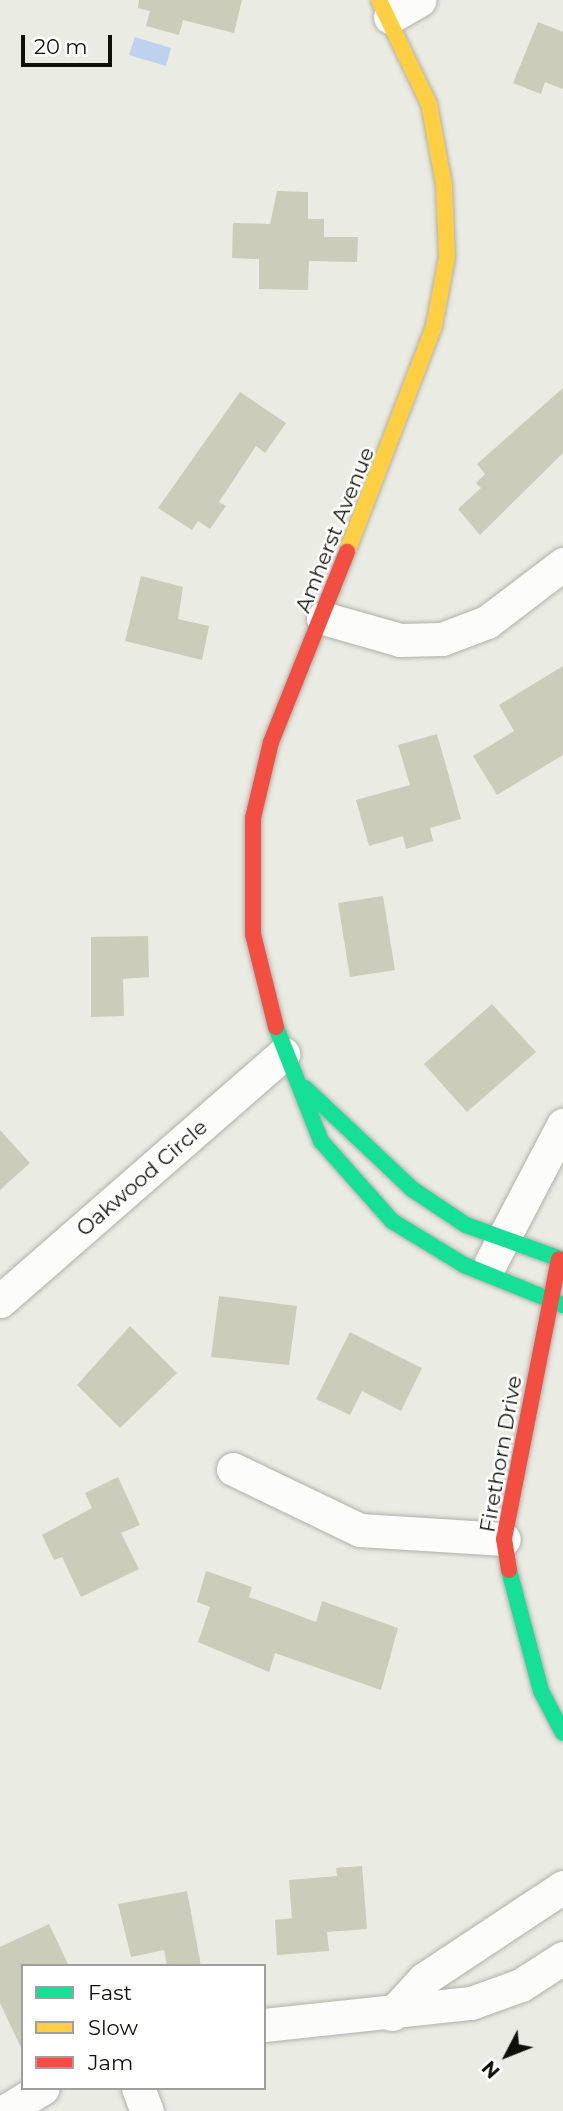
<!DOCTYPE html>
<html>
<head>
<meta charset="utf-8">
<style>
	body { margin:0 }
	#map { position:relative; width:563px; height:2111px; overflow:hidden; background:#eaebe2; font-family:Montserrat,sans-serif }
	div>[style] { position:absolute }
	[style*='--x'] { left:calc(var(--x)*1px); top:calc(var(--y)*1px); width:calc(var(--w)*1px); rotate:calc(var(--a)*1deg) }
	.water>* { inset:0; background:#bed2f0 }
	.building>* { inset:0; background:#ccccba }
	.roads { filter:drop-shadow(0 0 2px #b0b1aa) drop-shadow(0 0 2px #b0b1aa) }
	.street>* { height:33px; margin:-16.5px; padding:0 16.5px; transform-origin:16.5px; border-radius:16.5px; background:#fcfcfb }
	.fast>* { height:16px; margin:-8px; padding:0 8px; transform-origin:8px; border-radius:8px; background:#16e098 }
	.slow>* { height:16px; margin:-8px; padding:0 8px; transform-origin:8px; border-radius:8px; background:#ffcf43 }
	.jam>* { height:16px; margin:-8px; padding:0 8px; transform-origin:8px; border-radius:8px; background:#f24e42 }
	span { translate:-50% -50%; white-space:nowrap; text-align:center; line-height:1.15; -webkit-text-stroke:5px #fff; paint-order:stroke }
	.street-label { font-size:21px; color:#10100a }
	.legend { position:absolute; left:21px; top:1964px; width:245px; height:126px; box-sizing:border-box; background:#fff; border:2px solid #9f9f9d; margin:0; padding:9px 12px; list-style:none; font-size:21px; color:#10100a }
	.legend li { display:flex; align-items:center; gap:14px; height:35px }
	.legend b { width:35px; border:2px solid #9f9f9d }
	.north { position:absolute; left:472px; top:2020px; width:70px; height:70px; -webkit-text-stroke:5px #fff; paint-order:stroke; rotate:228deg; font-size:19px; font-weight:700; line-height:28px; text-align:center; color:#10100a }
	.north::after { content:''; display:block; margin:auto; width:24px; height:32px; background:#10100a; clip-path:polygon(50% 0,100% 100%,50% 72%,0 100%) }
	.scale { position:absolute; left:21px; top:35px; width:91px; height:32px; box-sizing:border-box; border:4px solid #10100a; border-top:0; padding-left:9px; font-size:21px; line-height:24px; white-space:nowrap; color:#10100a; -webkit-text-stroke:5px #fff; paint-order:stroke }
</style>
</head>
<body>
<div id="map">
	<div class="water">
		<i style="clip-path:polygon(135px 37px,171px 48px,166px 66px,129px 55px)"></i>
	</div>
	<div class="building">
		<i style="clip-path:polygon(139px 0,242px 0,234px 33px,183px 20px,179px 35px,146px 26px,150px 11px,138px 8px)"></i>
		<i style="clip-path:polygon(538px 22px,563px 32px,563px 89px,545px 82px,541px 94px,513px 83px)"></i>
		<i style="clip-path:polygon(277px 191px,308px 192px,308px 219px,324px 219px,324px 237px,358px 237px,357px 262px,309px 261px,308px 290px,259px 289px,259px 259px,232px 258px,233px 223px,270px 224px)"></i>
		<i style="clip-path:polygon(563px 388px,563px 453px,480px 535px,458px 509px,481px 488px,476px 483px,485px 474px,477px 464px)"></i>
		<i style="clip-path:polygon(240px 392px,286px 423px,265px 453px,256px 446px,219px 502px,226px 506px,210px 529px,198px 521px,192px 530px,158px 508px)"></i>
		<i style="clip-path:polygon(141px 576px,183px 587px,178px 619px,209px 626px,202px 660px,125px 641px)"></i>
		<i style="clip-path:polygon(563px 666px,563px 755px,497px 795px,473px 756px,514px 731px,499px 705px)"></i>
		<i style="clip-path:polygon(437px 734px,461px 819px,430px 828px,433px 841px,406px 849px,403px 836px,369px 846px,356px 800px,410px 785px,398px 745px)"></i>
		<i style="clip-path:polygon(383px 896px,395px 970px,350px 977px,338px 903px)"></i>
		<i style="clip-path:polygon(148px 936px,149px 977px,123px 979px,124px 1016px,91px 1017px,91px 937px)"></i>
		<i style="clip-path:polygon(492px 1004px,536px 1052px,467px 1112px,424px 1064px)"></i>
		<i style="clip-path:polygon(0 1130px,30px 1163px,0 1190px)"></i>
		<i style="clip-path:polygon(219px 1296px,297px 1306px,289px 1365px,211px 1357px)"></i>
		<i style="clip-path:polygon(130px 1326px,177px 1373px,120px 1428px,77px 1385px)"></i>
		<i style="clip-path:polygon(350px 1332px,422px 1368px,401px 1411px,362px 1391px,350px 1415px,316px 1399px)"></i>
		<i style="clip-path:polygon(118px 1477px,140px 1525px,121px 1533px,139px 1569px,81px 1597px,62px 1557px,54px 1560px,42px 1535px,92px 1508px,85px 1493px)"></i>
		<i style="clip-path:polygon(206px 1571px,252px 1587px,249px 1597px,316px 1622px,322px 1601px,398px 1628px,381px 1690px,275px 1653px,269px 1672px,198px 1642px,210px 1607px,197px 1602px)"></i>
		<i style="clip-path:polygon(362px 1866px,367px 1929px,327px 1932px,329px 1951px,277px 1955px,275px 1920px,292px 1918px,289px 1880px,337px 1876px,336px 1868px)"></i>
		<i style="clip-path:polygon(187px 1891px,201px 1966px,167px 1966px,164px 1950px,131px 1957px,118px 1904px)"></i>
		<i style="clip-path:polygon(49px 1924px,69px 1966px,23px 1966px,23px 2052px,0 2003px,0 1947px)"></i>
	</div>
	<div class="roads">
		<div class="street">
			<i style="--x:390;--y:17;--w:34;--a:-30"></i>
			<i style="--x:323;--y:618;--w:80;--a:15.9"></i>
			<i style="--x:400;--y:640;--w:42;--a:-1.4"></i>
			<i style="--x:442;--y:639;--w:48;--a:-20.7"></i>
			<i style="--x:487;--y:622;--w:96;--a:-37.3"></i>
			<i style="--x:491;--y:1262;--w:155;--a:-62.3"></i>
			<i style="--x:0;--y:1301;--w:376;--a:-41.1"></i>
			<i style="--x:233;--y:1469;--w:141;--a:25.7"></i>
			<i style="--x:360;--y:1530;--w:144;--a:3.6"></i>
			<i style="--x:392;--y:2014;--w:47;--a:-47.6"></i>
			<i style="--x:424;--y:1979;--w:167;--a:-33.5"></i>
			<i style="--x:264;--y:2025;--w:208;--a:-6.1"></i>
			<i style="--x:471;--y:2003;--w:53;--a:-19.8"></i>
			<i style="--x:521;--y:1985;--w:50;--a:-32.7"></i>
			<i style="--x:138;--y:2088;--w:25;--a:69"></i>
			<i style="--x:5;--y:2111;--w:44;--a:-31.2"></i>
		</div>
		<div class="fast">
			<i style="--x:276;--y:1027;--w:123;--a:68.5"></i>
			<i style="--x:321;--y:1141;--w:107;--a:48.4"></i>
			<i style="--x:392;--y:1221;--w:84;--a:31.4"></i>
			<i style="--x:464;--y:1265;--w:107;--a:22"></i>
			<i style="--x:305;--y:1088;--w:147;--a:43.3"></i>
			<i style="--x:412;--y:1189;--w:65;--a:33.7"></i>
			<i style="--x:466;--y:1225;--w:103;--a:19.8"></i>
			<i style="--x:509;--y:1570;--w:125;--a:75.2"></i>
			<i style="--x:541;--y:1691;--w:47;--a:62.4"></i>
		</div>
		<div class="slow">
			<i style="--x:347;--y:552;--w:242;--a:-68.9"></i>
			<i style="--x:434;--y:326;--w:70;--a:-79.3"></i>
			<i style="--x:447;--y:257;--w:72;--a:-92.4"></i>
			<i style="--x:444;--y:185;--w:82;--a:-100.5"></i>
			<i style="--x:429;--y:104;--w:115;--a:-115.7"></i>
		</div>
		<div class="jam">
			<i style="--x:276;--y:1027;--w:96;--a:-103.9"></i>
			<i style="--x:253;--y:934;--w:116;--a:-90"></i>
			<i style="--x:253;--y:818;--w:78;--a:-76.7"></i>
			<i style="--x:271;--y:742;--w:205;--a:-68.2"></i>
			<i style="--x:509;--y:1570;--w:31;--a:-99"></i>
			<i style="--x:504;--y:1539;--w:285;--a:-78.9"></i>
		</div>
	</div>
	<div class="street-label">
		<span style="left:335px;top:530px;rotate:-68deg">Amherst Avenue</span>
		<span style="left:142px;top:1178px;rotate:-41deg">Oakwood Circle</span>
		<span style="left:501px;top:1454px;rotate:-80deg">Firethorn Drive</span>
	</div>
	<ul class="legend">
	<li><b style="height:9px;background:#16e098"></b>Fast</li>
	<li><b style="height:9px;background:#ffcf43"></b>Slow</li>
	<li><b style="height:9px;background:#f24e42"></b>Jam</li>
	</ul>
	<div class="north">N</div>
	<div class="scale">20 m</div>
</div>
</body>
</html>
